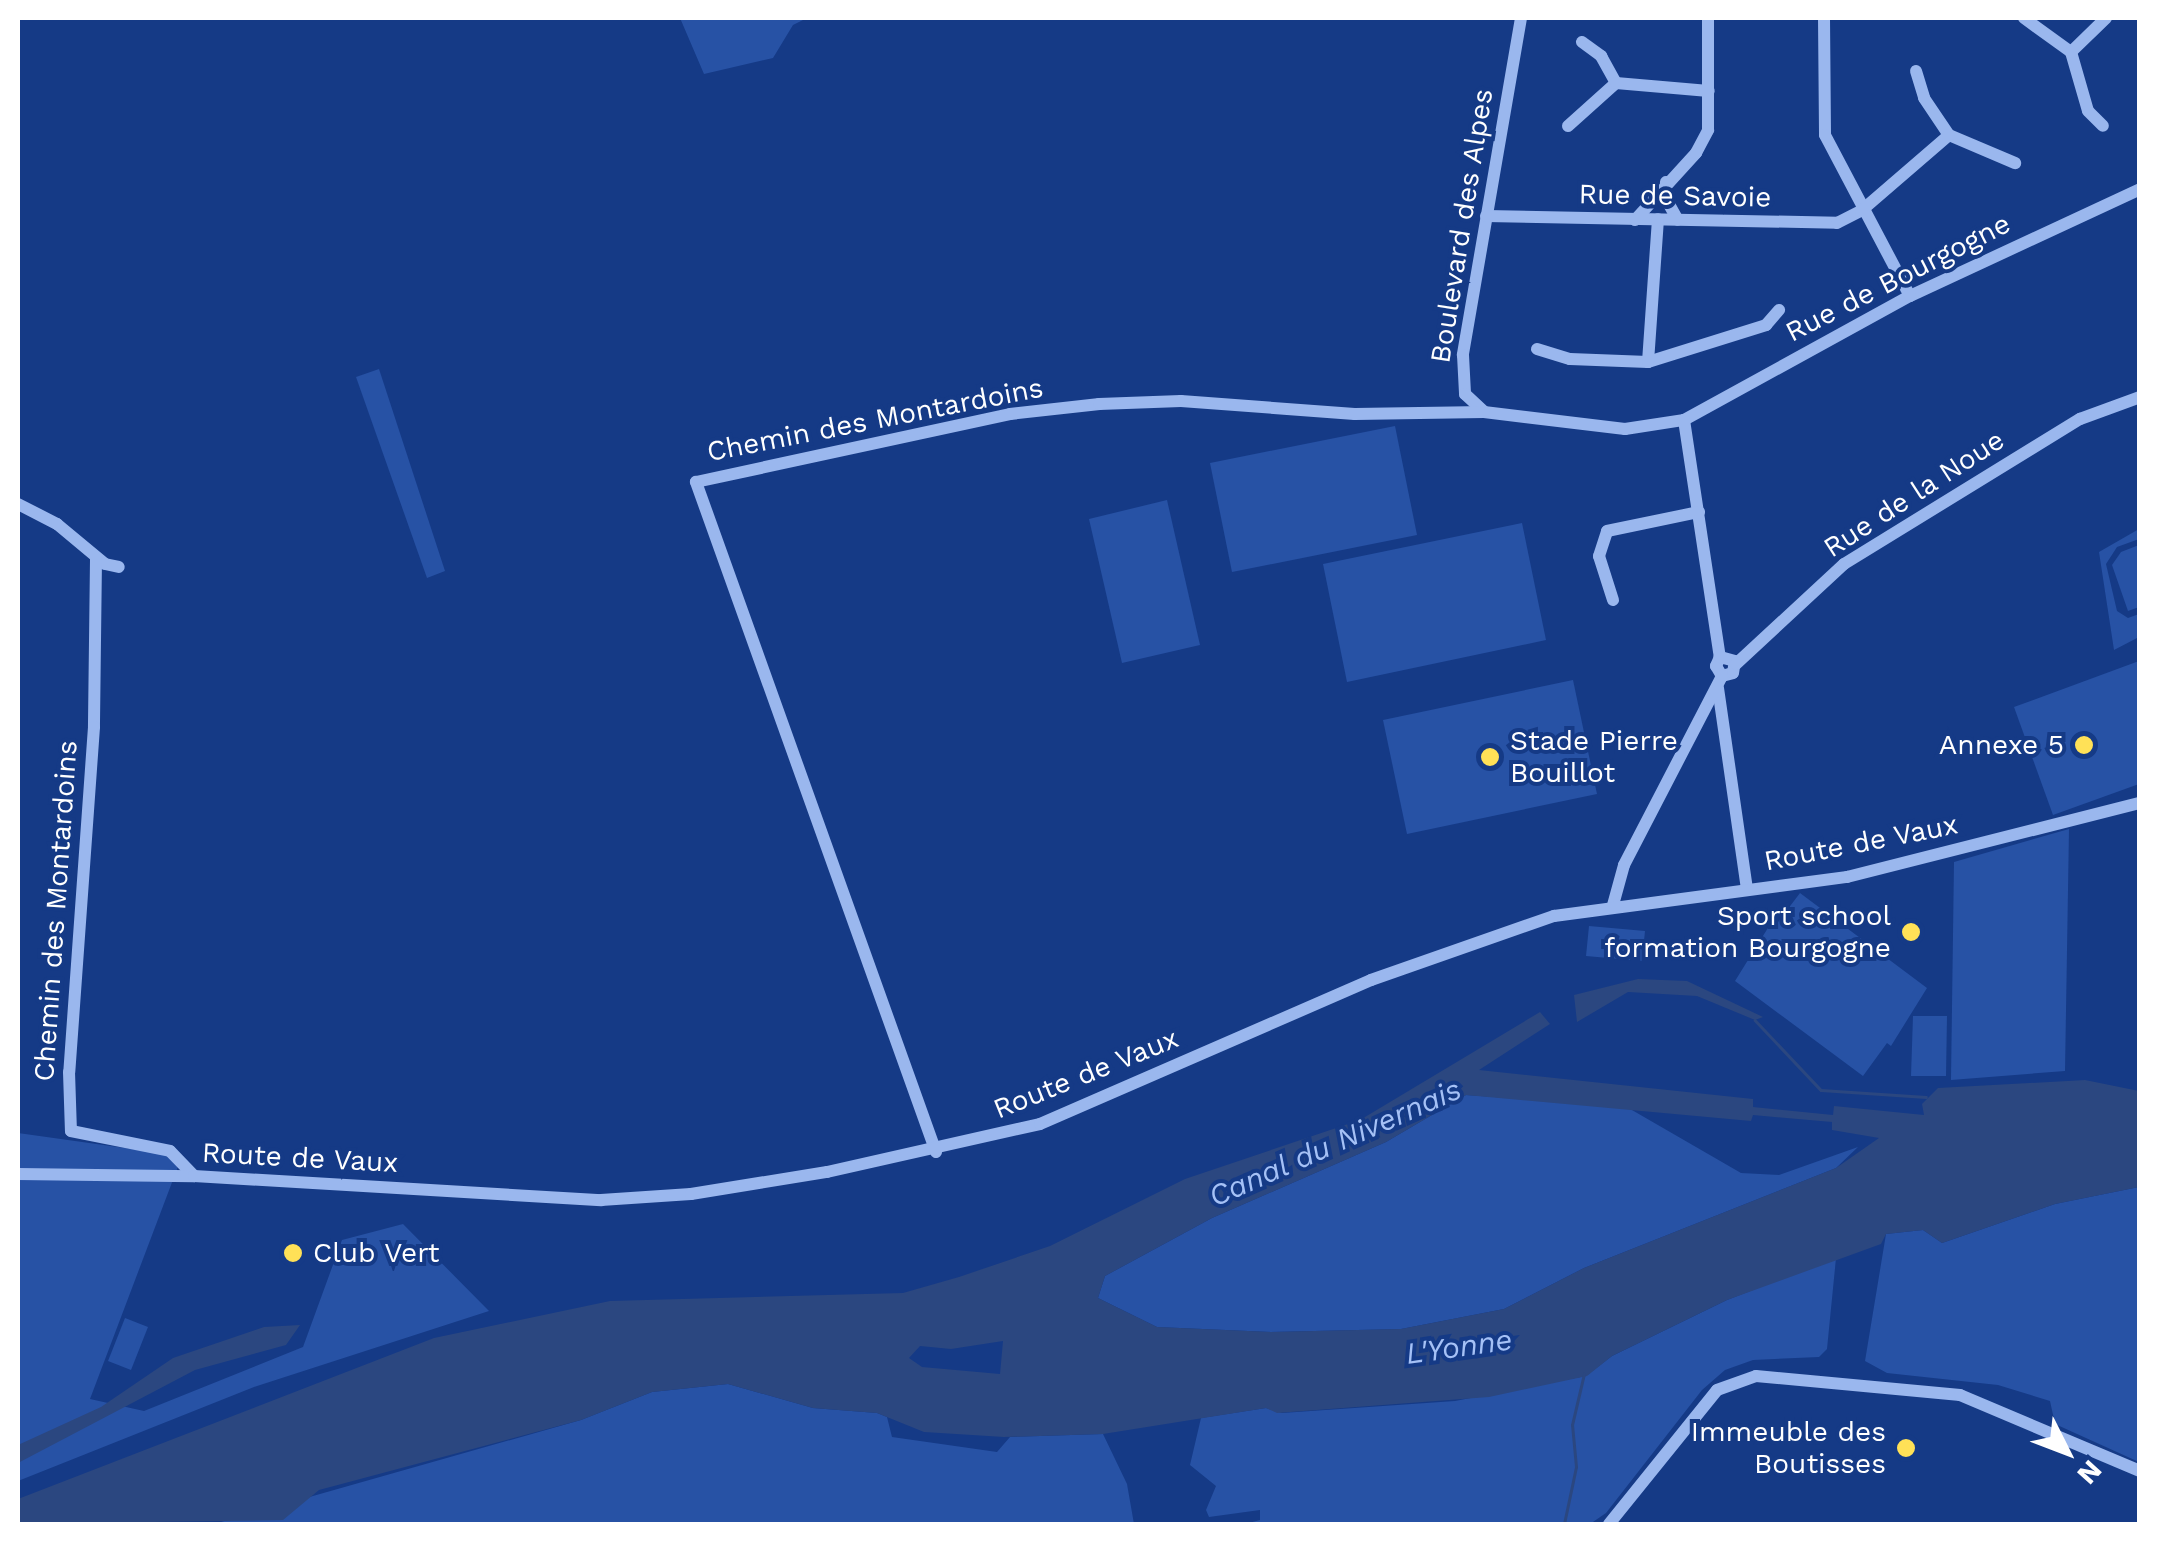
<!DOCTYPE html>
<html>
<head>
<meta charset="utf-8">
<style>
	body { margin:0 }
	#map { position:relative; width:2157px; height:1542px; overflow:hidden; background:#153a86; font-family:"Work Sans",sans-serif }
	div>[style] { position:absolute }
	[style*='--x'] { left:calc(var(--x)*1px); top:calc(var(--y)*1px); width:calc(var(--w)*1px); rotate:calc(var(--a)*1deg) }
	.green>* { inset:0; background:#2752a5 }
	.water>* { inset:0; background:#2b4780 }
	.stream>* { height:2.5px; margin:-1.25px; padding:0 1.25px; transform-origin:1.25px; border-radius:1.25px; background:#2b4780 }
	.minor>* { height:12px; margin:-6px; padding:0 6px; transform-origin:6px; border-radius:6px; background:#9ab7ee }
	.dots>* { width:28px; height:28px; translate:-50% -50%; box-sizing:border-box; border:5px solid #153a86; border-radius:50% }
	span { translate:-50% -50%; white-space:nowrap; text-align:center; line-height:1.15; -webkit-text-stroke:8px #153a86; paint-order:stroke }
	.street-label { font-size:28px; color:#fff }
	.poi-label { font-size:28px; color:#fff }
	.left { translate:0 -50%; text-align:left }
	.right { translate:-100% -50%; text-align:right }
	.water-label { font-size:30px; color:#a5c1f6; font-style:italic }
	.frame { position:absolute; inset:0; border:20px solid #fff; pointer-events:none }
	.north { position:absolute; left:2017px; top:1402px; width:100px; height:100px; -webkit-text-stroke:8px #153a86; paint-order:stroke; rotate:132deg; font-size:28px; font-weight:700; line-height:40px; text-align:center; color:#fff }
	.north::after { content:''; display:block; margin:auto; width:35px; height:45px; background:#fff; clip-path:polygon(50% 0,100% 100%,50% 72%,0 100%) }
</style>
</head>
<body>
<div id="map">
	<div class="green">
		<i style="clip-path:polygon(680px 18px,807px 18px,793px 25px,773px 58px,704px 74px)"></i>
		<i style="clip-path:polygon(379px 369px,445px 571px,427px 578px,356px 377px)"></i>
		<i style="clip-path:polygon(1395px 426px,1417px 535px,1232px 572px,1210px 463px)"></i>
		<i style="clip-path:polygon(1167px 500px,1200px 645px,1122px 663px,1089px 519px)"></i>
		<i style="clip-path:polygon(1522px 523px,1546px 640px,1347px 682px,1323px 564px)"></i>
		<i style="clip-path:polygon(2139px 529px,2139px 539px,2117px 547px,2106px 564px,2117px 611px,2128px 618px,2139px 614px,2139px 637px,2114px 650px,2099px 552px)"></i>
		<i style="clip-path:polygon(2139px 545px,2139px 607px,2128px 611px,2112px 565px,2121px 552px)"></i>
		<i style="clip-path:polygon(2139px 661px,2139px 784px,2053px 815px,2014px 707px)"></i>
		<i style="clip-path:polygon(1573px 680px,1597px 794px,1407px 834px,1383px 720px)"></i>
		<i style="clip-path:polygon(2069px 829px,2065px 1071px,1951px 1080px,1954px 862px)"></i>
		<i style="clip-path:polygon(1800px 893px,1927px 988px,1891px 1046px,1887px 1043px,1863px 1076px,1735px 981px,1771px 923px,1775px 926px)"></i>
		<i style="clip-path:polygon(1589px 926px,1645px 931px,1642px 961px,1586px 956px)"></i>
		<i style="clip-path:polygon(1913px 1016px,1947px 1016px,1946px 1076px,1911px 1076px)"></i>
		<i style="clip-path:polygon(1466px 1095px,1625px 1106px,1741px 1173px,1779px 1175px,1858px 1147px,1836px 1168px,1584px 1268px,1504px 1309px,1401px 1329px,1271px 1332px,1157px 1327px,1098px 1298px,1105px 1276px,1212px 1218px,1386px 1142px)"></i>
		<i style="clip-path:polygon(18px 1133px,182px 1156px,90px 1399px,144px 1411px,303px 1347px,342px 1240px,403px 1224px,489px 1311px,254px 1387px,18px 1481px)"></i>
		<i style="clip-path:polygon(2139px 1187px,2139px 1462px,2055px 1424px,2050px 1401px,1998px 1385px,1887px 1373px,1865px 1361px,1886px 1234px,1923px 1230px,1942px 1243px,2055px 1204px)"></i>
		<i style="clip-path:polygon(1836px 1258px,1827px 1349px,1819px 1357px,1753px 1360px,1725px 1370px,1702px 1390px,1606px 1513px,1590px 1524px,1245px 1524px,1260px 1520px,1260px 1510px,1209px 1517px,1206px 1510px,1216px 1486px,1190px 1465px,1201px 1418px,1266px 1408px,1282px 1413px,1455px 1401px,1586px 1376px,1612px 1356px,1727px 1300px)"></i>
		<i style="clip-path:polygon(125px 1318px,148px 1327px,131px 1370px,108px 1361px)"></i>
		<i style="clip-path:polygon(728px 1384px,813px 1408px,877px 1413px,887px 1417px,892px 1437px,997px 1452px,1010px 1437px,1103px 1434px,1127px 1484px,1134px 1524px,214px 1524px,581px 1420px,652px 1392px)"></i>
	</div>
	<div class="water">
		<i style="clip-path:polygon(1638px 979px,1687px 981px,1763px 1017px,1755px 1020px,1697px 996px,1628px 992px,1577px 1022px,1574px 995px)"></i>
		<i style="clip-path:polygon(evenodd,1540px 1012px,1550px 1024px,1479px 1070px,1753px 1099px,1753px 1107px,1833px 1115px,1834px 1106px,1924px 1115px,1922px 1104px,1938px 1088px,2085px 1080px,2139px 1091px,2139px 1187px,2055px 1204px,1942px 1243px,1923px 1230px,1886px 1234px,1881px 1244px,1727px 1300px,1612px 1356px,1587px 1376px,1489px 1397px,1277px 1413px,1266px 1408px,1103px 1434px,1004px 1437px,924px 1432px,877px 1413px,813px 1408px,728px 1384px,652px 1392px,581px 1420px,319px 1490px,283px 1520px,18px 1524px,18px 1499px,434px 1338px,610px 1301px,903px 1293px,959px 1277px,1050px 1246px,1185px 1179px,1360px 1120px,1540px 1012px,1466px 1095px,1751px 1121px,1753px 1115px,1832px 1122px,1832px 1130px,1879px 1138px,1836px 1168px,1584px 1268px,1504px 1309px,1401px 1329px,1271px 1332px,1157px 1327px,1098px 1298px,1105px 1276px,1212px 1218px,1386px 1142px,1466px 1095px,1540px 1012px,1003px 1341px,1000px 1374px,922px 1367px,909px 1358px,920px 1346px,951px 1349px,1003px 1341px)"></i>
		<i style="clip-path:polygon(300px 1325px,286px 1345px,195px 1370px,18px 1463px,18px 1445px,101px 1407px,173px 1358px,264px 1327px)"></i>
	</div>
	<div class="stream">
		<i style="--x:1755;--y:1020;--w:96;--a:46.7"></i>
		<i style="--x:1821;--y:1090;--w:105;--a:3.8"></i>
		<i style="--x:1564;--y:1524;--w:58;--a:-78.1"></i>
		<i style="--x:1576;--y:1467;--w:42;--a:-95.4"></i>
		<i style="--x:1572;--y:1425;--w:52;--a:-76.8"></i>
	</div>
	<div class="minor">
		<i style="--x:1521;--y:18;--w:342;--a:99.8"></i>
		<i style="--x:1463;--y:355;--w:39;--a:87"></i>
		<i style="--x:1465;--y:394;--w:26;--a:43"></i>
		<i style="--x:1484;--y:412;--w:142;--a:6.9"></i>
		<i style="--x:1625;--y:429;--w:60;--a:-8.7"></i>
		<i style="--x:1684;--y:420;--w:258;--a:-28.8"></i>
		<i style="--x:1910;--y:296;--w:254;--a:-24.9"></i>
		<i style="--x:1824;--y:18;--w:117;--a:89.5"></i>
		<i style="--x:1825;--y:135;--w:182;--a:62.2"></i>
		<i style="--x:2024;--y:18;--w:58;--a:35.9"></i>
		<i style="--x:2071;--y:52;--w:61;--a:73.9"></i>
		<i style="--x:2088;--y:111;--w:21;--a:45"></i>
		<i style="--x:1582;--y:42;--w:24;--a:36"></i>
		<i style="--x:1601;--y:56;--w:31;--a:61"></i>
		<i style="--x:2071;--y:52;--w:49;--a:-44.2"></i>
		<i style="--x:1916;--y:71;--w:28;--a:73"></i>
		<i style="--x:1924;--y:98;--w:45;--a:56"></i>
		<i style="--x:1949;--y:135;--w:72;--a:23"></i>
		<i style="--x:1568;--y:126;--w:64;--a:-41.9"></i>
		<i style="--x:1616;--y:83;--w:93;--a:4.9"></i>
		<i style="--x:1666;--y:182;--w:15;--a:94"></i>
		<i style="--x:1665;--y:197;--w:26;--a:61"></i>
		<i style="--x:1486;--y:216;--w:351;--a:1.1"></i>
		<i style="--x:1837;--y:223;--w:27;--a:-27"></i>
		<i style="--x:1861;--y:211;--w:116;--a:-40.8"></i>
		<i style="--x:1635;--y:220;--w:91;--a:-47.7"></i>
		<i style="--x:1696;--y:153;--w:26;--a:-62"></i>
		<i style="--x:1708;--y:130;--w:112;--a:-90"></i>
		<i style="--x:1537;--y:349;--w:34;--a:17"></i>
		<i style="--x:1570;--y:359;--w:78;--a:2.2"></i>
		<i style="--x:1648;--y:362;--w:124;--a:-17.4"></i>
		<i style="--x:1766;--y:325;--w:20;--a:-49"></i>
		<i style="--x:1648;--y:362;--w:143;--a:-86"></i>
		<i style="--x:1684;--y:420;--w:240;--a:81.4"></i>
		<i style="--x:1720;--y:657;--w:10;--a:114"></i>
		<i style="--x:1716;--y:666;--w:12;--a:59"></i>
		<i style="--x:1722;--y:676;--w:11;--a:-15"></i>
		<i style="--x:1733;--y:673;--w:12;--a:-81"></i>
		<i style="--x:1735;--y:661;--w:16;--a:-165"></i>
		<i style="--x:18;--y:504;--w:44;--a:27.1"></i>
		<i style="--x:57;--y:524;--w:62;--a:39.8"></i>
		<i style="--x:105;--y:564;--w:14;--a:12"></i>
		<i style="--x:96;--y:559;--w:168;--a:90.7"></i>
		<i style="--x:94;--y:727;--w:346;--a:94.1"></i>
		<i style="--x:69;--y:1072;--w:59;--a:88.1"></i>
		<i style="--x:71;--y:1131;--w:101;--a:11.4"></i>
		<i style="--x:170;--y:1151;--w:35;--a:46"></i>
		<i style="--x:1613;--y:600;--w:46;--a:-107.7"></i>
		<i style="--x:1599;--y:556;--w:26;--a:-72"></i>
		<i style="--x:1607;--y:531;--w:94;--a:-11.7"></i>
		<i style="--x:1736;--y:664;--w:147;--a:-42.8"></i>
		<i style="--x:1844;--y:564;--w:277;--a:-31.6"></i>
		<i style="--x:2080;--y:419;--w:64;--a:-20.1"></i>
		<i style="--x:1718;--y:688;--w:204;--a:81.8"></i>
		<i style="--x:1613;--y:905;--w:41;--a:-74.6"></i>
		<i style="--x:1624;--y:865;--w:213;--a:-62.6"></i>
		<i style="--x:936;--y:1152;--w:712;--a:-109.71"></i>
		<i style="--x:696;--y:482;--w:321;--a:-12.2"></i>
		<i style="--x:1010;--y:414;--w:90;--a:-6.4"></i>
		<i style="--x:1099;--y:404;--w:82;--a:-2.1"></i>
		<i style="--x:1181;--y:401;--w:174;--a:4.3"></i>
		<i style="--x:1355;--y:414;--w:129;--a:-0.9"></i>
		<i style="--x:18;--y:1174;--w:176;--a:0.7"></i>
		<i style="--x:194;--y:1176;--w:408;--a:3.4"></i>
		<i style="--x:601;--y:1200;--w:90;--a:-3.8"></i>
		<i style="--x:691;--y:1194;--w:138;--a:-9.2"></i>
		<i style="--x:827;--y:1172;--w:218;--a:-12.7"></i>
		<i style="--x:1040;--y:1124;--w:361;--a:-23.5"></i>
		<i style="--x:1371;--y:980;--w:194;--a:-19.3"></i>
		<i style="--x:1554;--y:916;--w:296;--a:-7.6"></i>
		<i style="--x:1847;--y:877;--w:302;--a:-14.2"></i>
		<i style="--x:1609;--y:1524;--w:172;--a:-51.1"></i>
		<i style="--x:1717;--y:1390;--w:41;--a:-19.7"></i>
		<i style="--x:1756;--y:1376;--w:205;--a:5.3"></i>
		<i style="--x:1960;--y:1395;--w:195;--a:22.9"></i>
	</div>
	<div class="dots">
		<i style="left:2084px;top:745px;background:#ffe157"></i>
		<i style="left:1490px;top:757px;background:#ffe157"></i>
		<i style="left:1911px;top:932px;background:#ffe157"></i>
		<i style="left:293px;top:1253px;background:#ffe157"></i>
		<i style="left:1906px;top:1448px;background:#ffe157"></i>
	</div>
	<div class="street-label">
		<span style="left:1675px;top:196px;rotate:1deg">Rue de Savoie</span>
		<span style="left:1462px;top:226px;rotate:-81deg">Boulevard des Alpes</span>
		<span style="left:1898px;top:278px;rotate:-27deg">Rue de Bourgogne</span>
		<span style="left:875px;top:420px;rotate:-11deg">Chemin des Montardoins</span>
		<span style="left:1914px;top:494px;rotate:-33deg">Rue de la Noue</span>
		<span style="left:1861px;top:843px;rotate:-11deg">Route de Vaux</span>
		<span style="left:56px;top:911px;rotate:-86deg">Chemin des Montardoins</span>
		<span style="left:1086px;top:1074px;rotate:-22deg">Route de Vaux</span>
		<span style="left:300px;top:1158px;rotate:3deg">Route de Vaux</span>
	</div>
	<div class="poi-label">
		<span class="left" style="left:1510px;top:757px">Stade Pierre<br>Bouillot</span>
		<span class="right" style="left:2064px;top:745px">Annexe 5</span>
		<span class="right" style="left:1891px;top:932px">Sport school<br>formation Bourgogne</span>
		<span class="left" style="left:313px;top:1253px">Club Vert</span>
		<span class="right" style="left:1886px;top:1448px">Immeuble des<br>Boutisses</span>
	</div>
	<div class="water-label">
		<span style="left:1335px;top:1143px;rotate:-24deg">Canal du Nivernais</span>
		<span style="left:1459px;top:1347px;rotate:-8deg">L'Yonne</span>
	</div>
	<div class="frame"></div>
	<div class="north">N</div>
</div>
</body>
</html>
